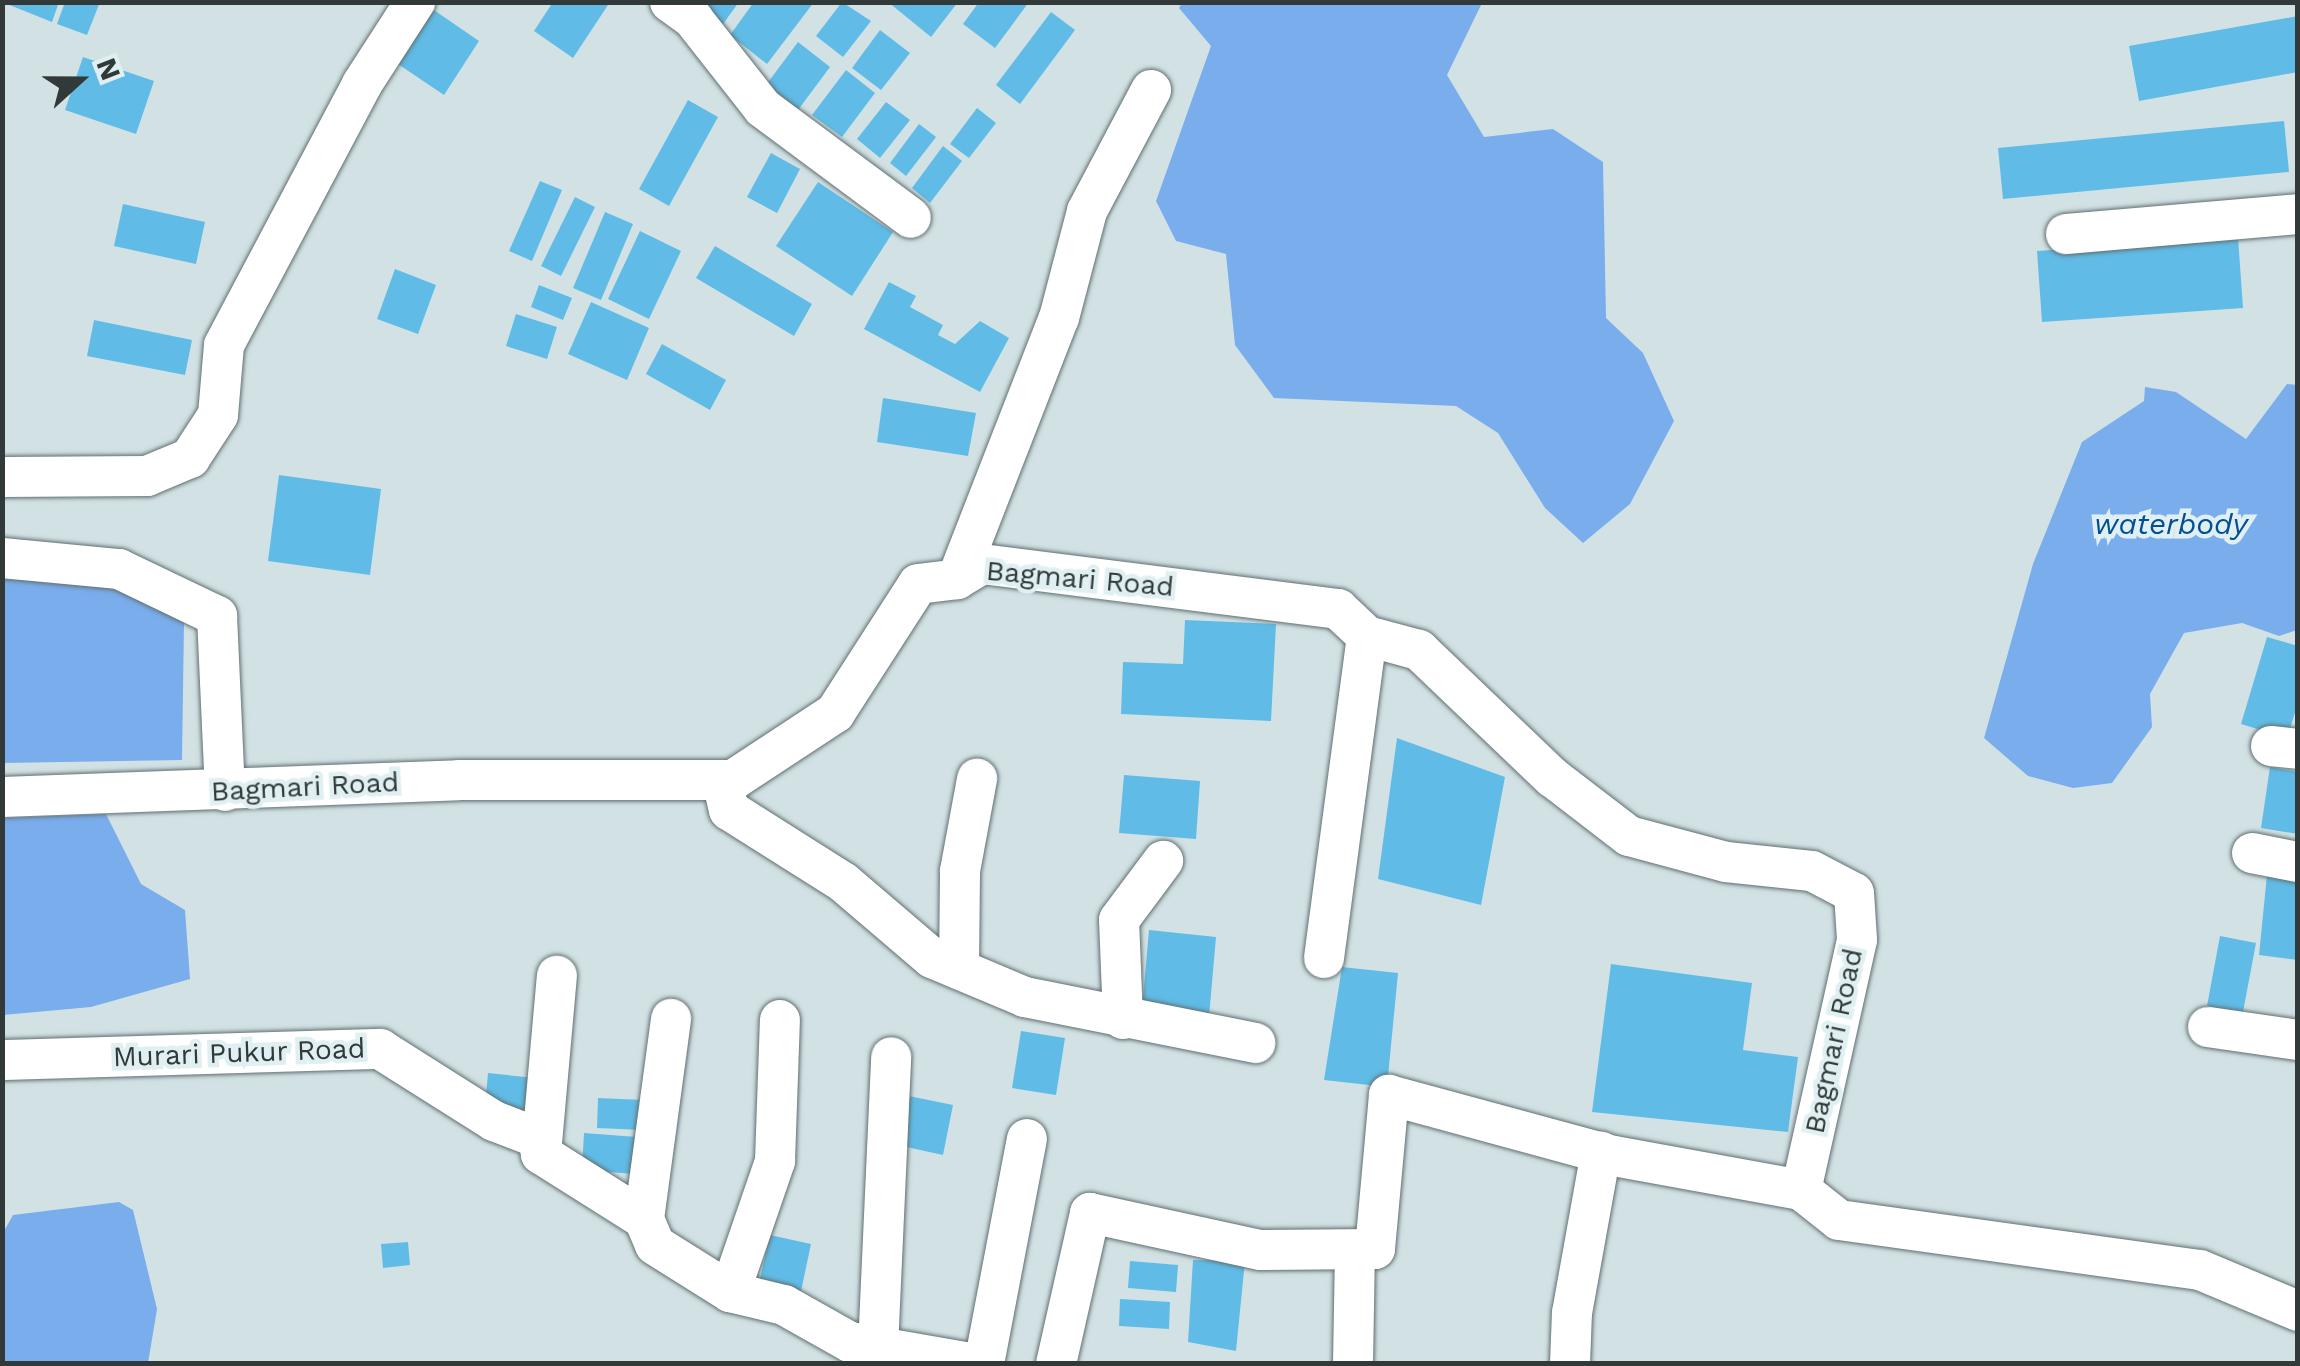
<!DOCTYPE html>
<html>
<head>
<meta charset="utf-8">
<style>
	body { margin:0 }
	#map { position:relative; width:2300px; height:1366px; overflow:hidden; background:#d2e2e4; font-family:"Work Sans",sans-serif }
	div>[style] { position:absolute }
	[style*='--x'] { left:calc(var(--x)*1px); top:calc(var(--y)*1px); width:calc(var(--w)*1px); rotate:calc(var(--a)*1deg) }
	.water>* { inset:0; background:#7aadec }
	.building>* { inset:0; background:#60bce6 }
	.roads { filter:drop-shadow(0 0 2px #616f71) drop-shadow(0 0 2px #616f71) }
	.street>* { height:40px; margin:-20px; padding:0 20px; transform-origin:20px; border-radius:20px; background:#fff }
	span { translate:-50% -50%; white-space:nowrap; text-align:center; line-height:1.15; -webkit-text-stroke:9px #e0eff1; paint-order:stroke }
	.street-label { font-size:28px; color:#323939 }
	.water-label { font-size:30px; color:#024e97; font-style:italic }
	.frame { position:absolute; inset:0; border:5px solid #323939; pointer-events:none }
	.north { position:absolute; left:30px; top:30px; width:100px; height:100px; -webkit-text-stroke:8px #e0eff1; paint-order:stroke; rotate:69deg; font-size:28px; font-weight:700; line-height:40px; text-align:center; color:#323939 }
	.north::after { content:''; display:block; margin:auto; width:35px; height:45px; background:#323939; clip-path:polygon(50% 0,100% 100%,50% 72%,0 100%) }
</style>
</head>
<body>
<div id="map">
	<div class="water">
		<i style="clip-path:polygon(1182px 3px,1482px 3px,1447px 75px,1484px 137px,1553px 129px,1603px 162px,1606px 318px,1643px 353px,1674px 421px,1630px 504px,1583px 543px,1545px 508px,1498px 433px,1456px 406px,1274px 398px,1235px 345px,1226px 254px,1176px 241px,1156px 201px,1211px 46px,1179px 8px)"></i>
		<i style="clip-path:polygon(2287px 384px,2298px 385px,2297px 630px,2279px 636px,2242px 623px,2184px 633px,2150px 694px,2152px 727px,2112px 783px,2073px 788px,2028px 776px,1984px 738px,2033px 564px,2082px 442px,2144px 401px,2145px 387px,2176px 392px,2246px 439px)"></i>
		<i style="clip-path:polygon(2px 579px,115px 584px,184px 622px,182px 760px,3px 763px)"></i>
		<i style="clip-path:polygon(106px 814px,141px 884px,185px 910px,190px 979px,91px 1007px,3px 1015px,3px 818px)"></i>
		<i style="clip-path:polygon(119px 1202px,133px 1210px,157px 1309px,148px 1363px,3px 1363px,3px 1233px,13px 1215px)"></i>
	</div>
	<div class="building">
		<i style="clip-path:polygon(2px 2px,59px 2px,52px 22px)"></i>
		<i style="clip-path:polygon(65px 2px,100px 2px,87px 35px,57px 24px)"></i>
		<i style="clip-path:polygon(553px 2px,610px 2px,573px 58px,534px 31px)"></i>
		<i style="clip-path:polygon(701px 2px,739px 2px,723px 24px)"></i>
		<i style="clip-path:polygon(754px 2px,814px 2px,767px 64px,730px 35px)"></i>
		<i style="clip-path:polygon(842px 2px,871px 21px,843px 57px,816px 36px)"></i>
		<i style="clip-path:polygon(888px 2px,958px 2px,931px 37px)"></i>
		<i style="clip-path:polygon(979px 2px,1029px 2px,995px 48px,963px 24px)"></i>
		<i style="clip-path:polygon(428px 6px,479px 41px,444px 95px,392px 60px)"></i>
		<i style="clip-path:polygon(1051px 12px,1075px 30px,1020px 104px,996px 85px)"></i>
		<i style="clip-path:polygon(2298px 16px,2298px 72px,2139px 101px,2129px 46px)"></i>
		<i style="clip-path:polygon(880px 30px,910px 53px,881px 90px,852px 68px)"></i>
		<i style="clip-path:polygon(798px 42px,830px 67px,798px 110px,766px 85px)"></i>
		<i style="clip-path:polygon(83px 57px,154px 81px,136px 134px,65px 110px)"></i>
		<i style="clip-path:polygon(846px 70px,875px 93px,842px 137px,812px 115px)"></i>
		<i style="clip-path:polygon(688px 100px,718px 117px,669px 206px,639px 189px)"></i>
		<i style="clip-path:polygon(886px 102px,910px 120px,880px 158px,857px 139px)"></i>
		<i style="clip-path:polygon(977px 108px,996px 123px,969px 158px,950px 144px)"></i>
		<i style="clip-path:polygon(2284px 121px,2289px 172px,2003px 199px,1998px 148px)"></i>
		<i style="clip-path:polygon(919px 124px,936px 137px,906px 176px,890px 163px)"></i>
		<i style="clip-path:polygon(943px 146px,962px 161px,930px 203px,912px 188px)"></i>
		<i style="clip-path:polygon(771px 153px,800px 169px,777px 213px,747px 197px)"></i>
		<i style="clip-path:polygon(540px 181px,562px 190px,532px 261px,509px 251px)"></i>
		<i style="clip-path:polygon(818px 182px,893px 232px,852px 296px,776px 246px)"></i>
		<i style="clip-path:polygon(575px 197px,595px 207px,561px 276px,541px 266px)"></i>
		<i style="clip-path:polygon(123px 204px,205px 222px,196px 264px,114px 246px)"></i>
		<i style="clip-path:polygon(605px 212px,633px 224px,601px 300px,573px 288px)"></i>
		<i style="clip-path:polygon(640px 231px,681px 251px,649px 319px,608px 299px)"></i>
		<i style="clip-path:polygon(2238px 237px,2243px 308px,2042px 322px,2037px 251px)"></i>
		<i style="clip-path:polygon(715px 246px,812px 304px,794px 336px,696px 278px)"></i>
		<i style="clip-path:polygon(395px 269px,436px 285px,418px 334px,377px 319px)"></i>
		<i style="clip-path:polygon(889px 282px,916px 296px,910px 307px,943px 325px,938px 335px,955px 344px,980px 321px,1009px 338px,980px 392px,864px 329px)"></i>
		<i style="clip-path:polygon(539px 285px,572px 298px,563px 320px,531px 307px)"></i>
		<i style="clip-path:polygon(591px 302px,649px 328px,627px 380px,568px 354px)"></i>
		<i style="clip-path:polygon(516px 314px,557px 327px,547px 359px,506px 346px)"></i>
		<i style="clip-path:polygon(94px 320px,192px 340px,185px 375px,87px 356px)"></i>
		<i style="clip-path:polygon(662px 344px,726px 380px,710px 410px,646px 374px)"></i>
		<i style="clip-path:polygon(883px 398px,976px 413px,968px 456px,877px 442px)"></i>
		<i style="clip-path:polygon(279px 475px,381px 489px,370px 575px,268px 561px)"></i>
		<i style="clip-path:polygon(1185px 620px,1276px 624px,1271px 721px,1121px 714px,1123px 662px,1183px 664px)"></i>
		<i style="clip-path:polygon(2267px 637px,2298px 646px,2298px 703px,2287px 738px,2241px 724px)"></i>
		<i style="clip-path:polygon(1397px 738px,1505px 777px,1481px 905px,1378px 879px)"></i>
		<i style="clip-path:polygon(2270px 767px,2298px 772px,2298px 834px,2261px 828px)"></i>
		<i style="clip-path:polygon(1124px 775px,1200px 781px,1196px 839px,1119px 833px)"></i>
		<i style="clip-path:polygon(2267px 875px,2298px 879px,2298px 960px,2259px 955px)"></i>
		<i style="clip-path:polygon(1149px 930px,1216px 937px,1209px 1017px,1142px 1010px)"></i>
		<i style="clip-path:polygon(2220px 936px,2256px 943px,2243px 1012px,2207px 1006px)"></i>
		<i style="clip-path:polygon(1611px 964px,1752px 983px,1743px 1050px,1798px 1057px,1788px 1132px,1592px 1112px)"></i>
		<i style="clip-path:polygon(1342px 967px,1398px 973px,1387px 1087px,1324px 1080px)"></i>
		<i style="clip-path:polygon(1021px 1031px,1065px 1038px,1056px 1095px,1012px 1088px)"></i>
		<i style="clip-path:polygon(488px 1073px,535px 1078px,532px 1112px,485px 1107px)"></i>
		<i style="clip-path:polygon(899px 1094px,953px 1105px,943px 1155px,888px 1143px)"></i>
		<i style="clip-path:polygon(598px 1098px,644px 1100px,642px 1130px,597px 1128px)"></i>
		<i style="clip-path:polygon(584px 1133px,637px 1137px,635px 1174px,582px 1170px)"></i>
		<i style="clip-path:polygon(770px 1235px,811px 1244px,800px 1296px,758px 1287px)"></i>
		<i style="clip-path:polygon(408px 1242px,410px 1265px,383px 1268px,381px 1244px)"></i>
		<i style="clip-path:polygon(1193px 1260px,1245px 1261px,1236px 1351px,1188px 1342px)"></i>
		<i style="clip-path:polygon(1130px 1261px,1178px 1265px,1176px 1292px,1128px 1288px)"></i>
		<i style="clip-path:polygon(1120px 1299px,1170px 1302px,1169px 1329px,1119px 1326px)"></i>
	</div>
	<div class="roads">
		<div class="street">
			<i style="--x:670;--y:2;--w:29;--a:36"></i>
			<i style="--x:693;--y:19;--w:113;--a:51.8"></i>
			<i style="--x:763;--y:108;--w:184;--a:36.6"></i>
			<i style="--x:2066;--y:234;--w:233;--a:-4.9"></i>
			<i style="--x:2;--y:477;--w:145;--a:-0.4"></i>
			<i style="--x:147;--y:476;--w:47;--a:-22.7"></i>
			<i style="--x:190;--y:458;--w:51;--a:-56.9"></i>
			<i style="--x:218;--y:415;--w:70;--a:-85.1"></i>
			<i style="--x:224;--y:345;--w:295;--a:-62.1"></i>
			<i style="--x:362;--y:84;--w:98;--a:-57.1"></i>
			<i style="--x:2;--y:558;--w:118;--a:5.4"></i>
			<i style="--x:119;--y:569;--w:109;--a:25.6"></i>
			<i style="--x:217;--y:616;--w:175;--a:87.4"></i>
			<i style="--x:957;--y:579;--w:280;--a:-68.7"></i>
			<i style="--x:1059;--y:318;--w:111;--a:-75.3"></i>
			<i style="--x:1087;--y:211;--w:137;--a:-62.1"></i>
			<i style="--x:2271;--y:746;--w:27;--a:6"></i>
			<i style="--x:722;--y:780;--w:31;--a:77"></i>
			<i style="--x:729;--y:810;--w:135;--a:32.3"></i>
			<i style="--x:843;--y:882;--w:117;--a:40.5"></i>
			<i style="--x:932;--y:958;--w:101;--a:22.8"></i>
			<i style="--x:1025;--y:997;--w:235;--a:11.3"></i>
			<i style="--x:2;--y:797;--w:457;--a:-2.1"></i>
			<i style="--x:459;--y:780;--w:274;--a:0"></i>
			<i style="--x:733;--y:780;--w:122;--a:-33.3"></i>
			<i style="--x:835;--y:713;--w:153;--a:-57.2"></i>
			<i style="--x:918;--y:584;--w:39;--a:-7"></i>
			<i style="--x:957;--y:579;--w:29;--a:-31"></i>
			<i style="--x:982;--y:564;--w:359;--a:7.2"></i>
			<i style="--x:1338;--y:609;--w:40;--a:43"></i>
			<i style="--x:1367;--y:636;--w:54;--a:15.1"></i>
			<i style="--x:1419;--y:650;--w:184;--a:43.7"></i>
			<i style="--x:1552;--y:777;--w:97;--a:37.5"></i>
			<i style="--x:1629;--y:836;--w:100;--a:15"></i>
			<i style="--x:1726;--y:862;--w:86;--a:6"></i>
			<i style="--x:1812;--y:871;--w:47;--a:27.6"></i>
			<i style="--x:1854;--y:893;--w:47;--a:86.3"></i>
			<i style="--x:1857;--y:940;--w:256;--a:102.6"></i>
			<i style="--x:2252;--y:853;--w:47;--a:11.1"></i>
			<i style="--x:1324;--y:958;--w:325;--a:-82.4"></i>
			<i style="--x:959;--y:969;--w:98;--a:-89.4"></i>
			<i style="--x:960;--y:871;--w:94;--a:-79.5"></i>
			<i style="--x:1123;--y:1019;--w:99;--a:-92.3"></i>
			<i style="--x:1119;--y:920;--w:74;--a:-53.3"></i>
			<i style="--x:2208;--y:1027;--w:91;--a:8.2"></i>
			<i style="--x:2;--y:1060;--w:378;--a:-1.7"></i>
			<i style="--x:380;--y:1049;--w:135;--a:32.3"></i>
			<i style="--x:494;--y:1121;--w:47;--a:21.1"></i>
			<i style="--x:538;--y:1138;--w:16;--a:79"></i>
			<i style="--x:541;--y:1154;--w:122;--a:32.3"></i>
			<i style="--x:644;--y:1219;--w:28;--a:67"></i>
			<i style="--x:655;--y:1245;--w:89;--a:32.1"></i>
			<i style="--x:730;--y:1292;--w:56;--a:13.5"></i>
			<i style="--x:784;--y:1305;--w:76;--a:29.3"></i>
			<i style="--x:850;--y:1342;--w:128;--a:9.9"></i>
			<i style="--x:541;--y:1154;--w:179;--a:-84.9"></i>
			<i style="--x:644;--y:1219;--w:202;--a:-82.3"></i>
			<i style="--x:730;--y:1292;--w:139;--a:-71"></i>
			<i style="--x:775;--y:1161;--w:141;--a:-88"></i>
			<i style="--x:878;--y:1348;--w:291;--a:-87.4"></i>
			<i style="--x:984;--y:1364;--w:229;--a:-79.2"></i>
			<i style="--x:1056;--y:1364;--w:155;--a:-77.3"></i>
			<i style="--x:1090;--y:1213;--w:174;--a:12.3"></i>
			<i style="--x:1260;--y:1250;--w:115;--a:-0.5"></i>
			<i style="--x:1375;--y:1249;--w:155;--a:-84.8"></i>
			<i style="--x:1389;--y:1095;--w:233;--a:15.2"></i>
			<i style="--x:1614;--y:1156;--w:190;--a:10.3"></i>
			<i style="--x:1801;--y:1190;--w:48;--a:38.3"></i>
			<i style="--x:1839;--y:1220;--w:364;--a:7.9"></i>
			<i style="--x:2200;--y:1270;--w:106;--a:22.7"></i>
			<i style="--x:1353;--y:1364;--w:114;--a:-89"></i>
			<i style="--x:1570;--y:1364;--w:51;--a:-87.8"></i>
			<i style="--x:1572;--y:1313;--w:164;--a:-79.8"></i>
		</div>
	</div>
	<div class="street-label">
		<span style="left:1080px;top:579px;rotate:5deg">Bagmari Road</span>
		<span style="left:305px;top:787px;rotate:-3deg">Bagmari Road</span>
		<span style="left:1834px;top:1041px;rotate:-78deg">Bagmari Road</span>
		<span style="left:239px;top:1053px;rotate:-2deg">Murari Pukur Road</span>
	</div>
	<div class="water-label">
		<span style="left:2171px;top:524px">waterbody</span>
	</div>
	<div class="frame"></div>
	<div class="north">N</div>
</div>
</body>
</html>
